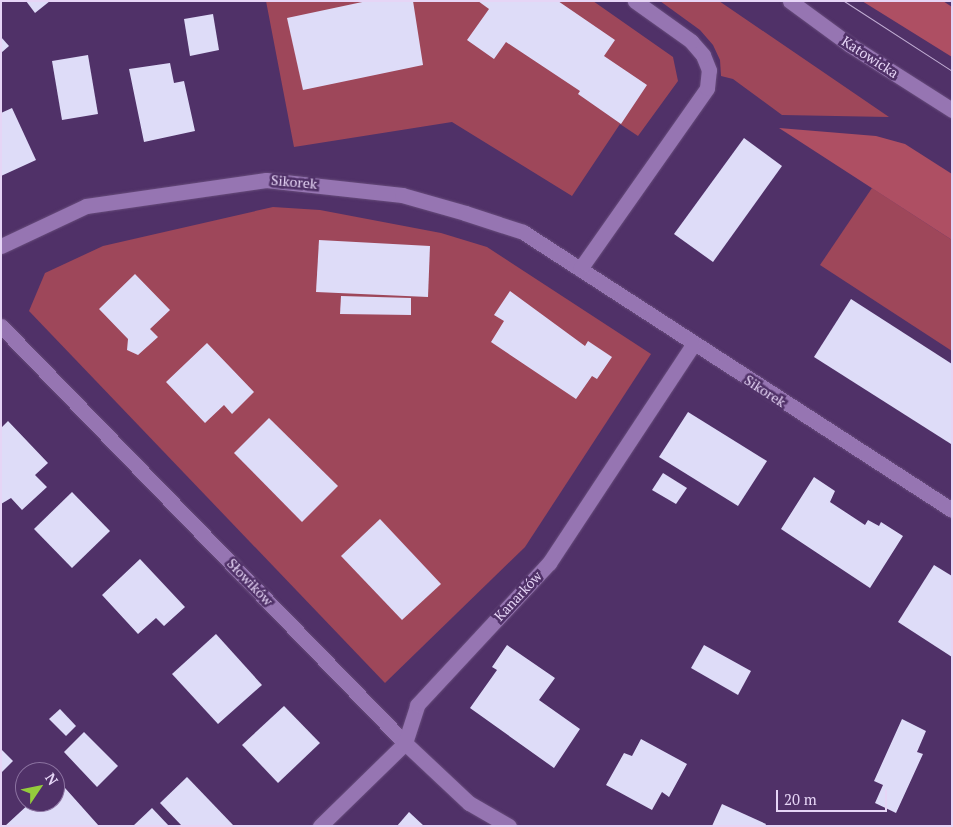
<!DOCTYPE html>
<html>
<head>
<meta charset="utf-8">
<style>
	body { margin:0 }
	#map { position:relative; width:953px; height:827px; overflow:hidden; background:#503168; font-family:"PT Serif",serif }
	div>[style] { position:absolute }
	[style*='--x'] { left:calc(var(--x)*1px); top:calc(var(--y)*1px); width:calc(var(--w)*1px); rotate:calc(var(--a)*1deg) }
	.green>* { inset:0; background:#9e475a }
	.forest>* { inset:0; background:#ae4f63 }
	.building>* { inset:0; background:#dedcf8 }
	.roads { filter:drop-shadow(0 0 1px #674c7b) drop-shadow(0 0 1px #674c7b) }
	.minor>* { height:15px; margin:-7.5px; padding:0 7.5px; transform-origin:7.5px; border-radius:7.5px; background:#9675b2 }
	.tram>* { height:1px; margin:-0.5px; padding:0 0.5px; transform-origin:0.5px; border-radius:0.5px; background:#c1add3 }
	span { translate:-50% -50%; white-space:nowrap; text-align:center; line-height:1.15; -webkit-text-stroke:5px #503168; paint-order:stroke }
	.street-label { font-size:14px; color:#e6d5f6 }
	.frame { position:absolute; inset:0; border:2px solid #e6d5f6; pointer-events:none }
	.north { position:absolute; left:15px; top:762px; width:50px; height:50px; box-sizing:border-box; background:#503168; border:1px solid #8c73a1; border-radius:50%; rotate:56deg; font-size:14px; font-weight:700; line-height:20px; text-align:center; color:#e6d5f6 }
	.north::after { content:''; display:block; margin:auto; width:18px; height:22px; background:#94cc3c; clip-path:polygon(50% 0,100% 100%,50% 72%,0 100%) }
	.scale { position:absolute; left:776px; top:790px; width:111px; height:22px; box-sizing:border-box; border:2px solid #e6d5f6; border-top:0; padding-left:6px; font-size:15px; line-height:18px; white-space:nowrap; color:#e6d5f6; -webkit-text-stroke:4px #503168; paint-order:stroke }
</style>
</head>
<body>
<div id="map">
	<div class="green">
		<i style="clip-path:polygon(266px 1px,593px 1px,673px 57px,678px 81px,638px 136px,620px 124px,572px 196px,452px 122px,294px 147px)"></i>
		<i style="clip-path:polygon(660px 1px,719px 1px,889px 117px,782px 115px,733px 79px,721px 76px,720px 60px,713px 45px,700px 30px)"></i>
		<i style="clip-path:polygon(872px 188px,952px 240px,952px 351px,820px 265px)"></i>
		<i style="clip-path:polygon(273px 207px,320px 210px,441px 233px,487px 247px,651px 354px,525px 547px,385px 683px,29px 311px,45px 273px,103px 246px)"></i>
	</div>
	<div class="forest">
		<i style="clip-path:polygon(862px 1px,943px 1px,952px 7px,952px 57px)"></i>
		<i style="clip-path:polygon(779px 128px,876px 136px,905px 144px,952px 174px,952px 240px)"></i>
	</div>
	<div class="building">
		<i style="clip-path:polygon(26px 1px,50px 1px,35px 13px)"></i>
		<i style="clip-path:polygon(367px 1px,413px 1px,423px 65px,303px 90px,287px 18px)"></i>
		<i style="clip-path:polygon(478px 1px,558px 1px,615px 40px,604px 56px,647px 85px,621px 124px,578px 94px,580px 91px,506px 42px,494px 59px,467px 40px,489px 9px)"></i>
		<i style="clip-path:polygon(213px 14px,219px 50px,190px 56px,184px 19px)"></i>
		<i style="clip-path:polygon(1px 37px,9px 46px,1px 53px)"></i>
		<i style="clip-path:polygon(88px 55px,98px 114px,62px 120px,52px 61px)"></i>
		<i style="clip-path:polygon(170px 63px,174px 83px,184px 81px,195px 131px,144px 142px,129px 69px)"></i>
		<i style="clip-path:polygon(12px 108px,36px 160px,1px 176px,1px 113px)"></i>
		<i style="clip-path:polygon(744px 138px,782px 166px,713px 262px,674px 234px)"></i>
		<i style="clip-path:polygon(319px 240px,430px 246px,428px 297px,316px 292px)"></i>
		<i style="clip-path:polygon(135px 274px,170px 310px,150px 329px,158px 337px,138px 355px,127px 350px,128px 339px,99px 309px)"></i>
		<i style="clip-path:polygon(510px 291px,585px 346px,588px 341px,612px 357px,597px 379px,592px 376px,576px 399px,491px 342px,504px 321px,494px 315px)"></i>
		<i style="clip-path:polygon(341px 296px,411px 298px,411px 315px,340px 314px)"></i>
		<i style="clip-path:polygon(851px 299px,952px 364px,951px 444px,814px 357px)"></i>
		<i style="clip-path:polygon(207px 343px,254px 392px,232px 414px,224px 405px,205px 423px,166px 382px)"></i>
		<i style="clip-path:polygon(688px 412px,767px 461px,738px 506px,659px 457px)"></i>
		<i style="clip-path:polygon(269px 418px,338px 486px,302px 522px,234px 453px)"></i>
		<i style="clip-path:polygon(8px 421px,48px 463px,35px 475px,47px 487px,22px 510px,11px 498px,1px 504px,1px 428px)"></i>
		<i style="clip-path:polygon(663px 473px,687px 488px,676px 504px,652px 490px)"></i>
		<i style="clip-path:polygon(814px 477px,835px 491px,830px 502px,865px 525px,868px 520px,879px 526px,881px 522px,903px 536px,870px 588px,781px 529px)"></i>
		<i style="clip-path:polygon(72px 492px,110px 531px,72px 568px,34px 529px)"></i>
		<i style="clip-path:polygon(380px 519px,441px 584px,402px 620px,341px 556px)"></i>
		<i style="clip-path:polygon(140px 559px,185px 607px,164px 626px,156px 618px,138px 634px,102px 595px)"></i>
		<i style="clip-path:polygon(934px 565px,952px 576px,952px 657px,898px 622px)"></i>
		<i style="clip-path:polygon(216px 634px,262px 685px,218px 724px,172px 674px)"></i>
		<i style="clip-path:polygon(507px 645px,555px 678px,539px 700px,580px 729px,554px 768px,470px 708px,497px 670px,492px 667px)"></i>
		<i style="clip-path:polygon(704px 645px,751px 671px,738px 695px,691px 668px)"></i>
		<i style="clip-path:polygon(284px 706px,320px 743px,278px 783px,242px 745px)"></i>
		<i style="clip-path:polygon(60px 709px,76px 726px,66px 736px,49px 719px)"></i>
		<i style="clip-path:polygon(902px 719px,926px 731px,917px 752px,923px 754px,896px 813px,875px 803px,883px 785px,874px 781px)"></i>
		<i style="clip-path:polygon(84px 732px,118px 766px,97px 787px,64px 752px)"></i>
		<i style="clip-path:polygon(641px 739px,687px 764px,669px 797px,662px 792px,652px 810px,606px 785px,624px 753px,632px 756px)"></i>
		<i style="clip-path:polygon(1px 749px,13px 761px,1px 773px)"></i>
		<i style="clip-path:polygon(187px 777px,234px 826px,182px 826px,160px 803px)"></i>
		<i style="clip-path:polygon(57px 779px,99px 826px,5px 826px,31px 802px,55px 802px)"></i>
		<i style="clip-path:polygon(722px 804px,766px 824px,765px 826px,712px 826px)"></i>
		<i style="clip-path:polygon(152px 808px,169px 826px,133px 826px)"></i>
		<i style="clip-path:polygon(409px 812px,424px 826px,397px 826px)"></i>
	</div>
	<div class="roads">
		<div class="minor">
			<i style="--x:790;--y:1;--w:74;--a:36.3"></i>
			<i style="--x:850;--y:45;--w:121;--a:32.5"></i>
			<i style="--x:1;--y:246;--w:94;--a:-25.2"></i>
			<i style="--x:86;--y:206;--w:182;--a:-8.2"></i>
			<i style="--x:266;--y:180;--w:137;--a:6.3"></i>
			<i style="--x:402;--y:195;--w:66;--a:15.9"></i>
			<i style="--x:465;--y:213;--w:61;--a:18.1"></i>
			<i style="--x:523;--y:232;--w:511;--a:32.94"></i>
			<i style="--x:580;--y:269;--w:221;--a:-54.9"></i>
			<i style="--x:707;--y:88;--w:18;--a:-84"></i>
			<i style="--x:709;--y:70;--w:16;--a:-112"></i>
			<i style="--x:703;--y:55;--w:18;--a:-131"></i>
			<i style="--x:691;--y:41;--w:69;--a:-144.5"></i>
			<i style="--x:1;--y:326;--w:581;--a:45.91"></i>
			<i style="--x:405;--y:743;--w:88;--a:43.2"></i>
			<i style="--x:469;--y:803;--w:46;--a:29.9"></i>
			<i style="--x:320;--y:826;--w:119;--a:-44.3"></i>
			<i style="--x:405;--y:743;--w:40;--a:-72"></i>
			<i style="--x:417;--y:705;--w:194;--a:-47.1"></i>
			<i style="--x:549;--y:563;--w:261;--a:-56.6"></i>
		</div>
	</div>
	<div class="tram">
		<i style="--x:844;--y:1;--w:129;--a:32.9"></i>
	</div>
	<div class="street-label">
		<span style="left:870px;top:57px;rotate:33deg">Katowicka</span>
		<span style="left:294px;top:182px;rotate:5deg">Sikorek</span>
		<span style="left:765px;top:391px;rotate:33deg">Sikorek</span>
		<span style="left:250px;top:582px;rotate:46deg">Słowików</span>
		<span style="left:518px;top:596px;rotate:-47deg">Kanarków</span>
	</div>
	<div class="frame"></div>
	<div class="north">N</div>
	<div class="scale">20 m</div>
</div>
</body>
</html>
